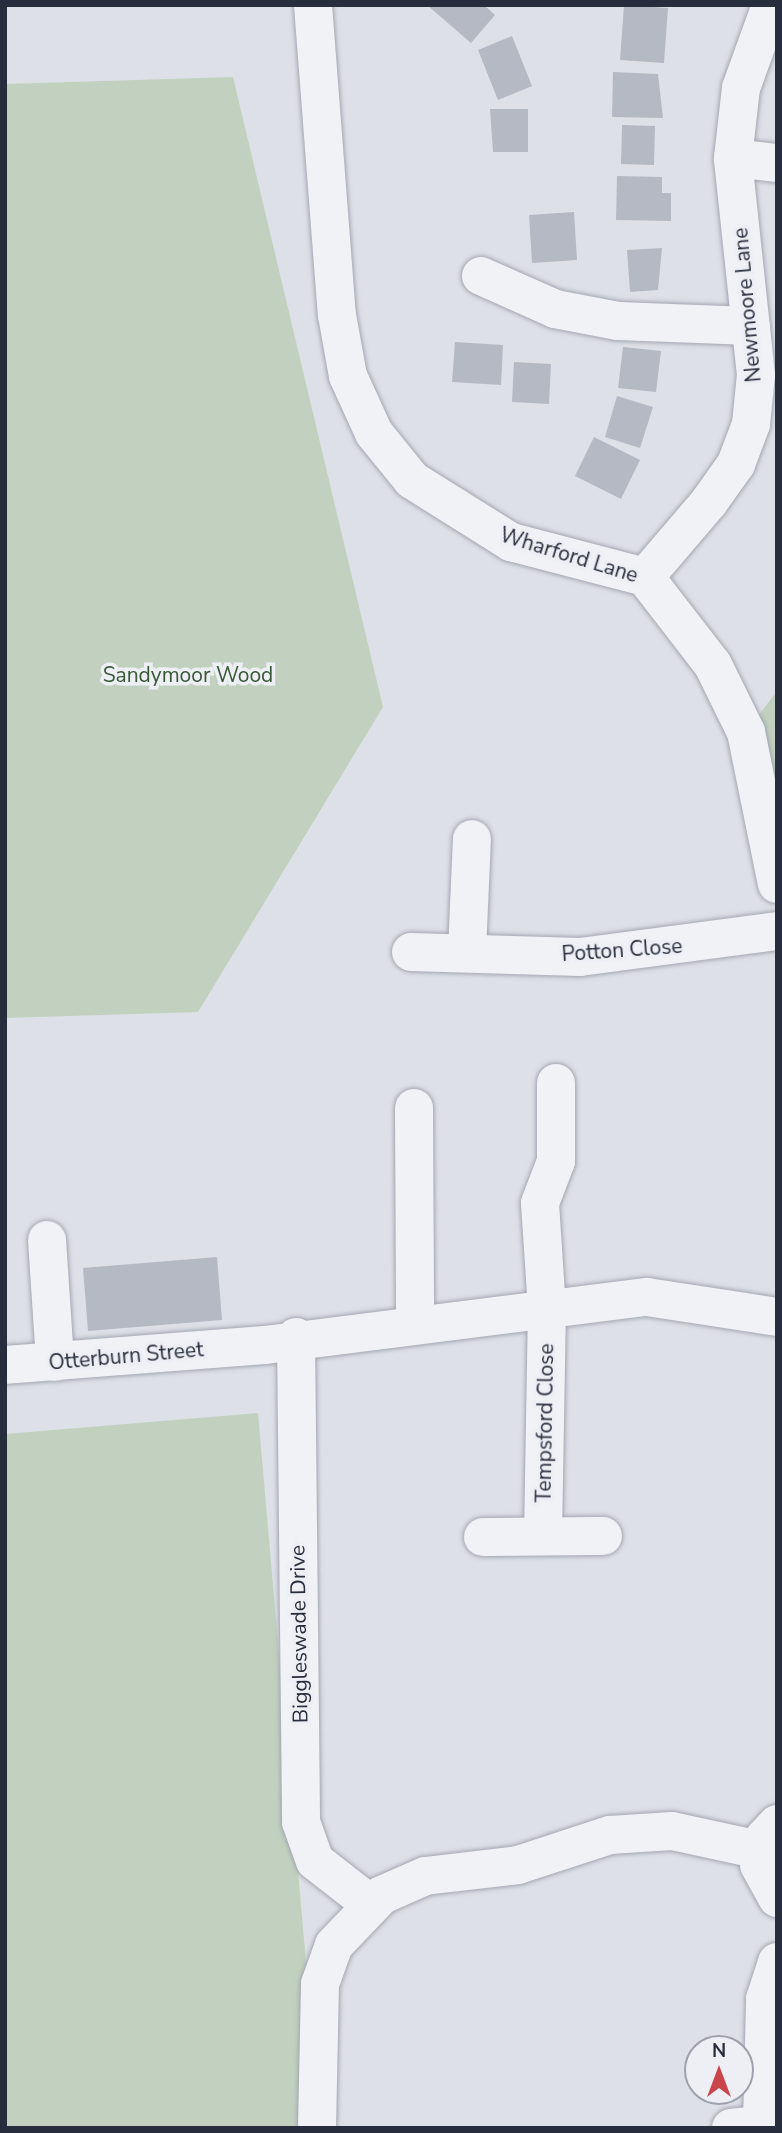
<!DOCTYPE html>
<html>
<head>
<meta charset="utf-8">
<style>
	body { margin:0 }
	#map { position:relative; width:782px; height:2133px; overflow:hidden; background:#dee0e7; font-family:"Nunito Sans",sans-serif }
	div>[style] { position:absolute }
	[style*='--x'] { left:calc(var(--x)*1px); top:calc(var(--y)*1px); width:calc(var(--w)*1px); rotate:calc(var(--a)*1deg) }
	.green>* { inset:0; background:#c2d1bf }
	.building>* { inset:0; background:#b5b9c4 }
	.roads { filter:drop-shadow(0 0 2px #a4a7b1) drop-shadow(0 0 2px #a4a7b1) }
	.minor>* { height:38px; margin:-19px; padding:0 19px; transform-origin:19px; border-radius:19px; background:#f0f2f6 }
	span { translate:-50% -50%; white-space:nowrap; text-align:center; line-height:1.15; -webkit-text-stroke:7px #edeff5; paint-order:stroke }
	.street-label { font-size:21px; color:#282d3d }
	.park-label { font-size:21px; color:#385935 }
	.frame { position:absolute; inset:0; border:7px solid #282d3d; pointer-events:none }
	.north { position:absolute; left:684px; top:2035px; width:70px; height:70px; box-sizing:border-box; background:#edeff5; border:2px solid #9ea1ab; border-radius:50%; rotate:0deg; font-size:19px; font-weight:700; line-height:28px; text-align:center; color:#282d3d }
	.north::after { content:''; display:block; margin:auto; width:24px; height:32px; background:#c9454a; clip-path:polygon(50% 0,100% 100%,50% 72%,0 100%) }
</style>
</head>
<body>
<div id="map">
	<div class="green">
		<i style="clip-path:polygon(233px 77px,383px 707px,198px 1012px,5px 1018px,5px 84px)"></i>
		<i style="clip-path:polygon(777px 691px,777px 837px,746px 732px)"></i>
		<i style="clip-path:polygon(258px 1413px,308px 1985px,304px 2128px,5px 2128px,5px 1434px)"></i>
	</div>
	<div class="building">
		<i style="clip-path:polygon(427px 5px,484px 5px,495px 15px,471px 43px)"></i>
		<i style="clip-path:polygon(624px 5px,668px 8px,664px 63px,620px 60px)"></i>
		<i style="clip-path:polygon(512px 36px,532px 86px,498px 100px,478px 50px)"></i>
		<i style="clip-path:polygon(613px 72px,658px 74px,663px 118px,612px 117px)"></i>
		<i style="clip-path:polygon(490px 109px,528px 109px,528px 152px,493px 152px)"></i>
		<i style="clip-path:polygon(622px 125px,655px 126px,654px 165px,621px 164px)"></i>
		<i style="clip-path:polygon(617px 176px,662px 177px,662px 193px,671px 193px,671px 221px,616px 220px)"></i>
		<i style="clip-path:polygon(574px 212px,577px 260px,532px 263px,529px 215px)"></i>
		<i style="clip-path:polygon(662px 248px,658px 290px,630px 292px,627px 250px)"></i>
		<i style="clip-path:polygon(455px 342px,503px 345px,501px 385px,452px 382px)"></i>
		<i style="clip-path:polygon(623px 347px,661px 351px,656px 392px,618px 388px)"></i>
		<i style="clip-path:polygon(514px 362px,551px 364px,549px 404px,512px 402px)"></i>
		<i style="clip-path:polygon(617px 396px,653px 407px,640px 448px,605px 437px)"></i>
		<i style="clip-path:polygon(594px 437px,640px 460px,621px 499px,575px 476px)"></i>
		<i style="clip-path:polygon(217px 1257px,222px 1320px,88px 1331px,83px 1268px)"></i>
	</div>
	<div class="roads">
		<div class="minor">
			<i style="--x:313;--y:5;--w:311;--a:85.6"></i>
			<i style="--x:337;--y:315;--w:62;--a:79.8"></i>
			<i style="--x:348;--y:376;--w:63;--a:65.5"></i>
			<i style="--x:374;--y:433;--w:60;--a:51"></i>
			<i style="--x:412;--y:480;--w:117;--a:32.1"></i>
			<i style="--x:511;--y:542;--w:138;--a:14.6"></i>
			<i style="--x:645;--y:577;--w:111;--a:52.3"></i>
			<i style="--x:713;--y:665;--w:75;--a:63.8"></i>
			<i style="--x:746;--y:732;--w:155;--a:78.5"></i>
			<i style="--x:733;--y:158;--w:44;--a:6.5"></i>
			<i style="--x:481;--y:276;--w:81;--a:24"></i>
			<i style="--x:555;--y:309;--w:64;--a:10.8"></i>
			<i style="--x:618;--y:321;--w:133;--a:2.2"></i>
			<i style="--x:645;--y:577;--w:99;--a:-49.5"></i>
			<i style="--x:709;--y:502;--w:47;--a:-54.6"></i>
			<i style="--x:736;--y:464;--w:43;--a:-69.4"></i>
			<i style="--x:751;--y:424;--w:49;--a:-84.2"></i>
			<i style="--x:756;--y:375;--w:218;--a:-96.1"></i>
			<i style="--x:733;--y:158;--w:70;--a:-83.5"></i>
			<i style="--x:741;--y:88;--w:88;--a:-70.1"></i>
			<i style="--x:411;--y:952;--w:169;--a:1.7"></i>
			<i style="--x:580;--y:957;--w:199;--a:-7.5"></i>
			<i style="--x:467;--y:952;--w:113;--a:-87.5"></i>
			<i style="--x:414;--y:1108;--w:214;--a:89.7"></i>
			<i style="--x:47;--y:1240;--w:122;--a:86.2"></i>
			<i style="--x:296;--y:1337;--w:485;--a:89.4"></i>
			<i style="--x:301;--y:1822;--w:41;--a:70.3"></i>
			<i style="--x:315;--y:1861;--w:68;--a:37.9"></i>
			<i style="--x:5;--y:1365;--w:261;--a:-4.4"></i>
			<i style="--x:265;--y:1345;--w:385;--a:-7.2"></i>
			<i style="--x:647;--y:1297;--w:132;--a:8.7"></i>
			<i style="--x:543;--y:1536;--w:227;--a:-89"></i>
			<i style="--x:547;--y:1309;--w:106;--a:-93.8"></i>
			<i style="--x:540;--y:1203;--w:45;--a:-69.1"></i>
			<i style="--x:556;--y:1161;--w:78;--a:-90"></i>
			<i style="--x:483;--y:1537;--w:120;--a:-0.5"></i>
			<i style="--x:777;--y:1824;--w:19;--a:133"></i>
			<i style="--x:764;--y:1838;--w:27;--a:100"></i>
			<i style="--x:759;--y:1865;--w:38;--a:61"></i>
			<i style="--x:317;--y:2128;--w:144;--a:-88.8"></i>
			<i style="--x:320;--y:1984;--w:41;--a:-70.3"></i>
			<i style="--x:334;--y:1945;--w:69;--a:-46.2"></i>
			<i style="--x:382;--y:1895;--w:47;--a:-23.8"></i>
			<i style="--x:425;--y:1876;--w:94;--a:-6.7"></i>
			<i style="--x:518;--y:1865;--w:97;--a:-18.1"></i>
			<i style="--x:610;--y:1835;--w:62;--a:-3.7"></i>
			<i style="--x:672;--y:1831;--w:90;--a:12.2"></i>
			<i style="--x:731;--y:2128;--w:31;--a:-6"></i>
			<i style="--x:762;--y:2125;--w:126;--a:-88.6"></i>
			<i style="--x:765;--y:1999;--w:39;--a:-72"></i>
		</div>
	</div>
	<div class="street-label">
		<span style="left:747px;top:305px;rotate:-95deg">Newmoore Lane</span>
		<span style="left:569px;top:555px;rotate:17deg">Wharford Lane</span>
		<span style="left:622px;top:950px;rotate:-4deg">Potton Close</span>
		<span style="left:126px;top:1356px;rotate:-5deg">Otterburn Street</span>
		<span style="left:545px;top:1423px;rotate:-89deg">Tempsford Close</span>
		<span style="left:299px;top:1634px;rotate:-91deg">Biggleswade Drive</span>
	</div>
	<div class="park-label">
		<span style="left:188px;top:675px">Sandymoor Wood</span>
	</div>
	<div class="frame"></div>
	<div class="north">N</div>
</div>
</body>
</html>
